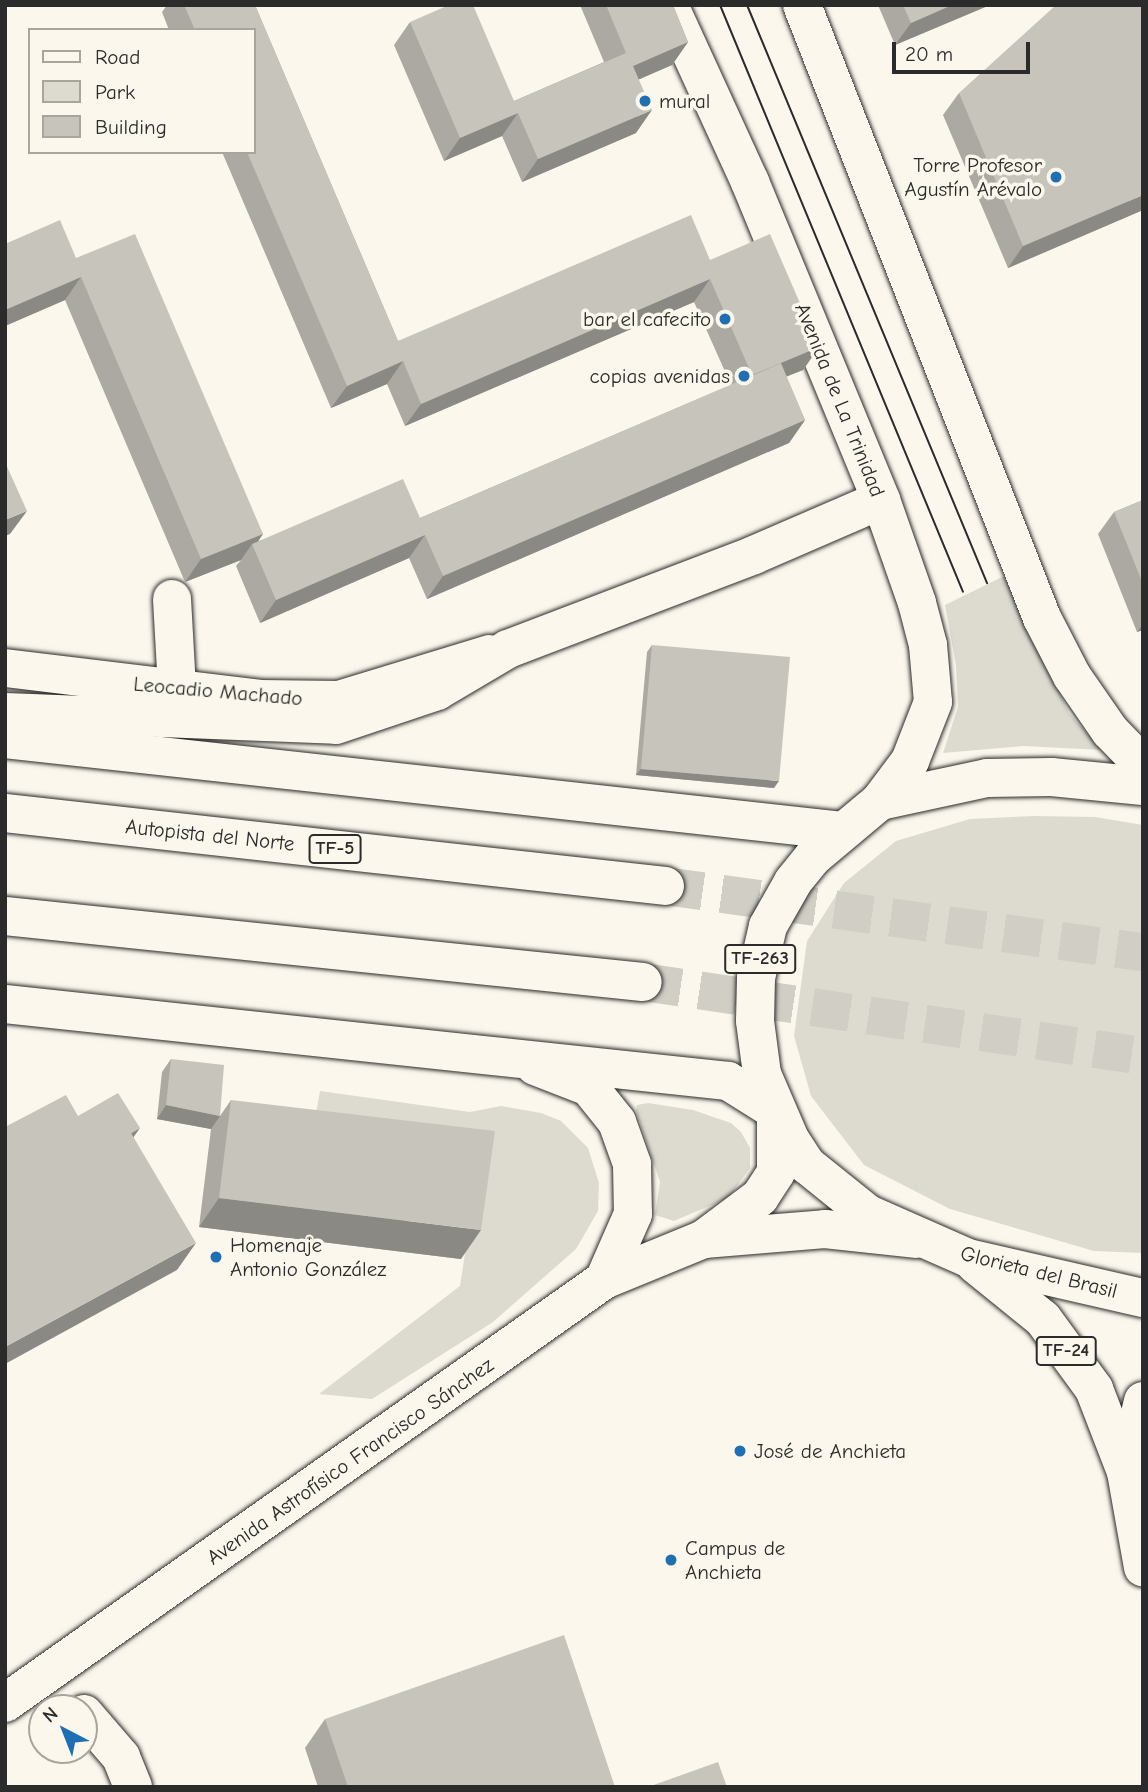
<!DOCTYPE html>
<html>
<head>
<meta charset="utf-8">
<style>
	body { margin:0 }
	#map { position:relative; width:1148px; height:1792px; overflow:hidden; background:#fbf7ec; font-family:"Comic Neue",sans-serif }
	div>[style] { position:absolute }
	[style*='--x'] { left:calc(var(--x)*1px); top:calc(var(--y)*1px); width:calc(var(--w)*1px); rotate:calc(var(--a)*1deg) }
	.green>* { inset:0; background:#dddad0 }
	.motorway-tunnel>* { height:38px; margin-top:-19px; transform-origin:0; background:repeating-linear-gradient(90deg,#d1cec5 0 38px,transparent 0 57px) }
	.roads { filter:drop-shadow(0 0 2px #2b2b2b) drop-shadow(0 0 2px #2b2b2b) }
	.minor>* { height:38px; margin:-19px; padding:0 19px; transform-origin:19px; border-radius:19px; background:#fbf7ec }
	.tertiary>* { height:38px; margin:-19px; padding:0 19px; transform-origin:19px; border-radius:19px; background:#fbf7ec }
	.secondary>* { height:38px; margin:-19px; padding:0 19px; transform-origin:19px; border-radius:19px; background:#fbf7ec }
	.primary>* { height:38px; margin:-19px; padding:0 19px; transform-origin:19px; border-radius:19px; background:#fbf7ec }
	.motorway>* { height:38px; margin:-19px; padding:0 19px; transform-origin:19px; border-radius:19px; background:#fbf7ec }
	.tram>* { height:2px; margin:-1px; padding:0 1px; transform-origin:1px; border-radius:1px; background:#2b2b2b }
	.wall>* { inset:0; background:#aba9a2 }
	.shaded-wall>* { inset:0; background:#8b8984 }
	.building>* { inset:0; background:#c7c4bc }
	.dots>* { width:19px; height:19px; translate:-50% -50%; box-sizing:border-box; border:4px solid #fbf7ec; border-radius:50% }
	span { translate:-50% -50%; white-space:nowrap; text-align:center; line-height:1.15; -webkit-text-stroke:7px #fbf7ec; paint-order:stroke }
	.shield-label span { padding:2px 5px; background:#fbf7ec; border:2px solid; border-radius:5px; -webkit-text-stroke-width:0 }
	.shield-label { font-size:19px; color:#2b2b2b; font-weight:700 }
	.poi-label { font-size:21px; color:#2b2b2b }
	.left { translate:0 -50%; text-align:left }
	.right { translate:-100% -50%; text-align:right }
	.street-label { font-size:21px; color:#2b2b2b }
	.frame { position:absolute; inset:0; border:7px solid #2b2b2b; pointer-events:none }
	.legend { position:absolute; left:28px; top:28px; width:228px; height:126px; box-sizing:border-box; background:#fbf7ec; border:2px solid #a8a59f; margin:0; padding:9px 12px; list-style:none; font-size:21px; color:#2b2b2b }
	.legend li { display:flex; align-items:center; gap:14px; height:35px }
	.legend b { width:35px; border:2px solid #a8a59f }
	.north { position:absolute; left:28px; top:1694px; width:70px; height:70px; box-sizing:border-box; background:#fbf7ec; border:2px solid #a8a59f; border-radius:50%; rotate:318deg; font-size:19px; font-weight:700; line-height:28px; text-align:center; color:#2b2b2b }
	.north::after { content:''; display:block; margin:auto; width:24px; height:32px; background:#1f6fb2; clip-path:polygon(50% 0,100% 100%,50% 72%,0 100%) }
	.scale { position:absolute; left:892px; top:42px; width:138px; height:32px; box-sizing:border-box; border:4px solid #2b2b2b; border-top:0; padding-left:9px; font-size:21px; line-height:24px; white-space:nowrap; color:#2b2b2b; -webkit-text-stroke:5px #fbf7ec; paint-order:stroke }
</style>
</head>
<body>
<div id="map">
	<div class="green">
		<i style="clip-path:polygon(1004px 576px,1069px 713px,1102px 750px,1023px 746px,943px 753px,958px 707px,956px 665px,945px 605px)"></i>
		<i style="clip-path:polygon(1034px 816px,1095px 817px,1143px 825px,1143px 1253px,1094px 1251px,950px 1209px,864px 1165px,811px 1096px,794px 1036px,807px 941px,844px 883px,896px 841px,970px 819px)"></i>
		<i style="clip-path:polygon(320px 1091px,470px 1112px,501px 1106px,541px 1113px,561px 1121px,588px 1148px,599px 1183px,598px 1211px,576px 1249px,493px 1322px,372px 1399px,319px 1394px,460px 1286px,480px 1157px,312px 1136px)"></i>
		<i style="clip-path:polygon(648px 1103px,693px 1110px,731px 1123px,741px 1132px,750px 1148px,750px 1168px,728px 1198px,674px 1221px,655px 1215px,660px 1182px,636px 1110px,637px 1105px)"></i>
	</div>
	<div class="motorway-tunnel">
		<i style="--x:665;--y:886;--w:483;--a:7.9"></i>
		<i style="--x:643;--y:982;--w:505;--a:8.42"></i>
	</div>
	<div class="roads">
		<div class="minor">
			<i style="--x:172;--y:599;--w:90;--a:86.8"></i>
			<i style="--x:5;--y:668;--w:257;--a:6.9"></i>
			<i style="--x:260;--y:699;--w:79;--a:0.7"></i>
			<i style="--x:339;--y:700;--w:157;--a:-17"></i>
			<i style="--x:84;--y:1714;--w:57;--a:49.3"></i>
			<i style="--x:121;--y:1757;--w:32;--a:68"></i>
		</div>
		<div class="tertiary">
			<i style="--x:535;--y:1066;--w:58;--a:21.3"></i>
			<i style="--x:589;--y:1087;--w:45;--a:51.3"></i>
			<i style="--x:617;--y:1122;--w:45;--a:70.3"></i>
			<i style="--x:632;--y:1164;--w:50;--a:88.9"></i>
			<i style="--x:633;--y:1214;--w:72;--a:113.7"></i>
			<i style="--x:704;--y:1239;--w:121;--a:-4.7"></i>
			<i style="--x:825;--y:1229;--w:91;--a:6.3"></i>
			<i style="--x:5;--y:1703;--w:733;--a:-35.23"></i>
			<i style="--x:604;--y:1280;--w:108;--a:-22.3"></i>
			<i style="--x:704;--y:1239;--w:70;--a:-36.9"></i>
			<i style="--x:760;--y:1197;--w:30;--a:-57"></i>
			<i style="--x:776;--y:1172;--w:61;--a:-90"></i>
		</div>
		<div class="secondary">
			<i style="--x:669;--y:5;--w:195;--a:65.4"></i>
			<i style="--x:750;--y:182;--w:344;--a:67.6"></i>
			<i style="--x:881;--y:500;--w:109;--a:70.7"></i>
			<i style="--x:917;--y:603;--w:43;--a:75.3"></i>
			<i style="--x:928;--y:645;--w:57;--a:85"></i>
			<i style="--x:933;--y:702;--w:63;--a:111.3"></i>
			<i style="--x:910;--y:761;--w:50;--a:126.9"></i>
			<i style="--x:802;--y:5;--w:658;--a:68.62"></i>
			<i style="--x:1042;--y:618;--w:65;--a:62.7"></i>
			<i style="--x:1072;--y:676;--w:67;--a:55.4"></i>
			<i style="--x:1110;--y:731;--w:47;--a:45.9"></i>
			<i style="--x:508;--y:649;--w:263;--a:-20.9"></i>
			<i style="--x:754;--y:555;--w:138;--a:-23.4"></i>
		</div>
		<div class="primary">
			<i style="--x:1143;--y:786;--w:92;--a:-174.4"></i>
			<i style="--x:1051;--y:777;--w:64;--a:179.1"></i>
			<i style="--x:987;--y:778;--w:109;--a:167.9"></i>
			<i style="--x:880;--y:801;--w:87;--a:140.1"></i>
			<i style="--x:813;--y:857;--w:32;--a:129"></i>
			<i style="--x:793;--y:882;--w:51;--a:119.6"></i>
			<i style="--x:768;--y:926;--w:53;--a:103"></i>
			<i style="--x:756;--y:978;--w:43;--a:91.3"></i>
			<i style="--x:755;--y:1021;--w:53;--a:82.5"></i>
			<i style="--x:762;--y:1074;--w:71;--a:66.7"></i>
			<i style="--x:790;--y:1139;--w:31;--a:57"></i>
			<i style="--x:807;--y:1165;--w:78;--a:38.8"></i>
			<i style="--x:868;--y:1214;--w:109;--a:23.7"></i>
			<i style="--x:968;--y:1258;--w:180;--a:12.9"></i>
			<i style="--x:975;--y:1264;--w:87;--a:39"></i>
			<i style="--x:1043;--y:1319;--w:87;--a:53.9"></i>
			<i style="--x:1094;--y:1389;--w:89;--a:68.9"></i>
			<i style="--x:1126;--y:1472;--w:97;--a:79.9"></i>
			<i style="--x:1126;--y:1472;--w:73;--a:-76.5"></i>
		</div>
		<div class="motorway">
			<i style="--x:5;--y:712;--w:331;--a:2.2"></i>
			<i style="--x:336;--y:725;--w:107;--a:-18.6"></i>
			<i style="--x:437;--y:691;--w:82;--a:-30.6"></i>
			<i style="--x:5;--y:739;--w:842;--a:6.27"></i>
			<i style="--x:5;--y:813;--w:664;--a:6.31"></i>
			<i style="--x:5;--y:916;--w:641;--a:5.91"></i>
			<i style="--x:5;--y:1004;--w:727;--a:6.08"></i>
			<i style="--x:728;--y:1081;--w:57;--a:32"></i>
		</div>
	</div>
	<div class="tram">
		<i style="--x:720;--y:5;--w:635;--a:67.51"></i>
		<i style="--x:747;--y:5;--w:626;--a:67.45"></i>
	</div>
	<div class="wall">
		<i style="clip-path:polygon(167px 5px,255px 5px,398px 341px,710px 260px,819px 347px,803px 370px,786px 376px,805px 420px,789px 443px,427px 599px,409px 558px,260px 623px,236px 566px,241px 560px,185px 582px,65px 300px,5px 326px,5px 244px,76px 258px,263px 534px,258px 541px,420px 518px,731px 385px,694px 302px,405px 426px,387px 384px,331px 408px,222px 152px,254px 152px,254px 30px,169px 30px,162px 12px)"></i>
		<i style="clip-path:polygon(580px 5px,673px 5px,688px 42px,672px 65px,639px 79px,636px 133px,522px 182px,502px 136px,444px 161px,394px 45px,410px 22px,514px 101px,604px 62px)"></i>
		<i style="clip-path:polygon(878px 5px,990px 5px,895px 45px)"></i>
		<i style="clip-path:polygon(959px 93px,1143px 210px,1008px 268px,943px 115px)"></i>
		<i style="clip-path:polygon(1143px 500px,1143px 630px,1137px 632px,1098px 534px,1114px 512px)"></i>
		<i style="clip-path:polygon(652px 645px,774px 788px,636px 775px,647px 652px)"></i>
		<i style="clip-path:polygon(171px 1059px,220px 1116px,231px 1100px,461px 1259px,199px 1227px,211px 1129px,157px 1119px,162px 1072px)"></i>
		<i style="clip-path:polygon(325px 1719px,615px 1787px,318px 1787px,305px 1748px)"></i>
	</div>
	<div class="shaded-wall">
		<i style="clip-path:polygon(952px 5px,990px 5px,895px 45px,911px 23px)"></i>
		<i style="clip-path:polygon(688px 42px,672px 65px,617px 89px,633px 66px)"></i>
		<i style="clip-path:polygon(652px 110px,636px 133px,522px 182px,538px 159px)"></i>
		<i style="clip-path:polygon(518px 113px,502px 136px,444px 161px,460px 138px)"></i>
		<i style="clip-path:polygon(1143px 195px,1143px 210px,1008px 268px,1023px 246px)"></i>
		<i style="clip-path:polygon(81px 277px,65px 300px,5px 326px,5px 310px)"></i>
		<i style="clip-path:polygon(710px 279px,694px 302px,405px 426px,421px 404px)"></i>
		<i style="clip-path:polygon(819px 347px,803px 370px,736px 397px,752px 375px)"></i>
		<i style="clip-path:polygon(403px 361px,387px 384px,331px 408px,347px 386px)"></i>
		<i style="clip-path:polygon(805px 420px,789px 443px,427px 599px,443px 576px)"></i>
		<i style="clip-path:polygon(27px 511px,10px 534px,5px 536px,5px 520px)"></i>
		<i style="clip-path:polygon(263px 534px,254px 547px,252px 544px,241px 560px,185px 582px,201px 559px)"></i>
		<i style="clip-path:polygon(425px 535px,409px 558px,260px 623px,276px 600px)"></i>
		<i style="clip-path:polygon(1143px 624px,1143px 630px,1137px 632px)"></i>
		<i style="clip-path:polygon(641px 769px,779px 781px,774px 788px,636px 775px)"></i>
		<i style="clip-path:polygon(166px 1105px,220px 1116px,211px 1129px,157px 1119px)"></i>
		<i style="clip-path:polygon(140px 1128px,121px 1155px,131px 1133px)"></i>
		<i style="clip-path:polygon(219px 1198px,481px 1230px,461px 1259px,199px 1227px)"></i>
		<i style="clip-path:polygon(196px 1243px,177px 1270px,5px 1364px,5px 1347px)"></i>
	</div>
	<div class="building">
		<i style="clip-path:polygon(184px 5px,255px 5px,398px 341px,691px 215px,710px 260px,770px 234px,819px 347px,752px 375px,710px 279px,421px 404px,403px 361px,347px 386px,247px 152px,254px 152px,254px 30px,195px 30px)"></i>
		<i style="clip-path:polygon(449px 5px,473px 5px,514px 101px,626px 53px,606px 5px,673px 5px,688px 42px,633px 66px,652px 110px,538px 159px,518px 113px,460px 138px,410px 22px)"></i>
		<i style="clip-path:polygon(903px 5px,952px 5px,911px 23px)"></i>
		<i style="clip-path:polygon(1056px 5px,1143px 5px,1143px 195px,1023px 246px,959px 93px)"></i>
		<i style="clip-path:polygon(60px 220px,76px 258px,135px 234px,263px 534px,201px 559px,81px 277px,5px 310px,5px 244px)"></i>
		<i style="clip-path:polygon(781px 363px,805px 420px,443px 576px,425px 535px,276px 600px,252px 544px,403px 479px,420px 518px)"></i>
		<i style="clip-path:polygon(5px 462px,27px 511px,5px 520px)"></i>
		<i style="clip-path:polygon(1143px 500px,1143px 584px,1114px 512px)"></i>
		<i style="clip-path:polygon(652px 645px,790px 657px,779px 781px,641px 769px)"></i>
		<i style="clip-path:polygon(171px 1059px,224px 1065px,220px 1116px,166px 1105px)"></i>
		<i style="clip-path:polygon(118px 1093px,140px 1128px,131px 1133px,196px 1243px,5px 1347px,5px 1127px,66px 1095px,78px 1116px)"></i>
		<i style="clip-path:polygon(231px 1100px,495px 1131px,481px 1230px,219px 1198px)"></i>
		<i style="clip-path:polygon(564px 1635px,615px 1787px,348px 1787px,325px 1719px)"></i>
		<i style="clip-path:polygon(718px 1762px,727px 1787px,648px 1787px)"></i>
	</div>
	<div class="dots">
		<i style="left:645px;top:101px;background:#1f6fb2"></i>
		<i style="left:1056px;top:177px;background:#1f6fb2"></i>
		<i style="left:725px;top:319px;background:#1f6fb2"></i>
		<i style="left:744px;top:376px;background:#1f6fb2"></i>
		<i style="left:216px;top:1257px;background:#1f6fb2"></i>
		<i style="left:740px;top:1451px;background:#1f6fb2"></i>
		<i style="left:671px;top:1560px;background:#1f6fb2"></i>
	</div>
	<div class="shield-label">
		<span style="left:335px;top:849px">TF-5</span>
		<span style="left:760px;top:959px">TF-263</span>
		<span style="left:1066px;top:1351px">TF-24</span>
	</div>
	<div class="poi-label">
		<span class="left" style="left:659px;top:101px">mural</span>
		<span class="right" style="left:1042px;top:177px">Torre Profesor<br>Agustín Arévalo</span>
		<span class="right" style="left:711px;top:319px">bar el cafecito</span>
		<span class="right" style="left:730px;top:376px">copias avenidas</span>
		<span class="left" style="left:230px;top:1257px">Homenaje<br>Antonio González</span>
		<span class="left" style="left:754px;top:1451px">José de Anchieta</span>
		<span class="left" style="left:685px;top:1560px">Campus de<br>Anchieta</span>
	</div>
	<div class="street-label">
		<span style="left:840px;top:400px;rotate:68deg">Avenida de La Trinidad</span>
		<span style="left:218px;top:691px;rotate:5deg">Leocadio Machado</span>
		<span style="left:210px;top:835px;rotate:6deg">Autopista del Norte</span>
		<span style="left:1039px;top:1272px;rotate:14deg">Glorieta del Brasil</span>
		<span style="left:350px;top:1461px;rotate:-35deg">Avenida Astrofísico Francisco Sánchez</span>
	</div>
	<div class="frame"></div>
	<ul class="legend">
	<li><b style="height:9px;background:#fbf7ec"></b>Road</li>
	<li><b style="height:19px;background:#dddad0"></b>Park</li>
	<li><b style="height:19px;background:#c7c4bc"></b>Building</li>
	</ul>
	<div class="north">N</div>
	<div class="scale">20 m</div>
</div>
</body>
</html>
